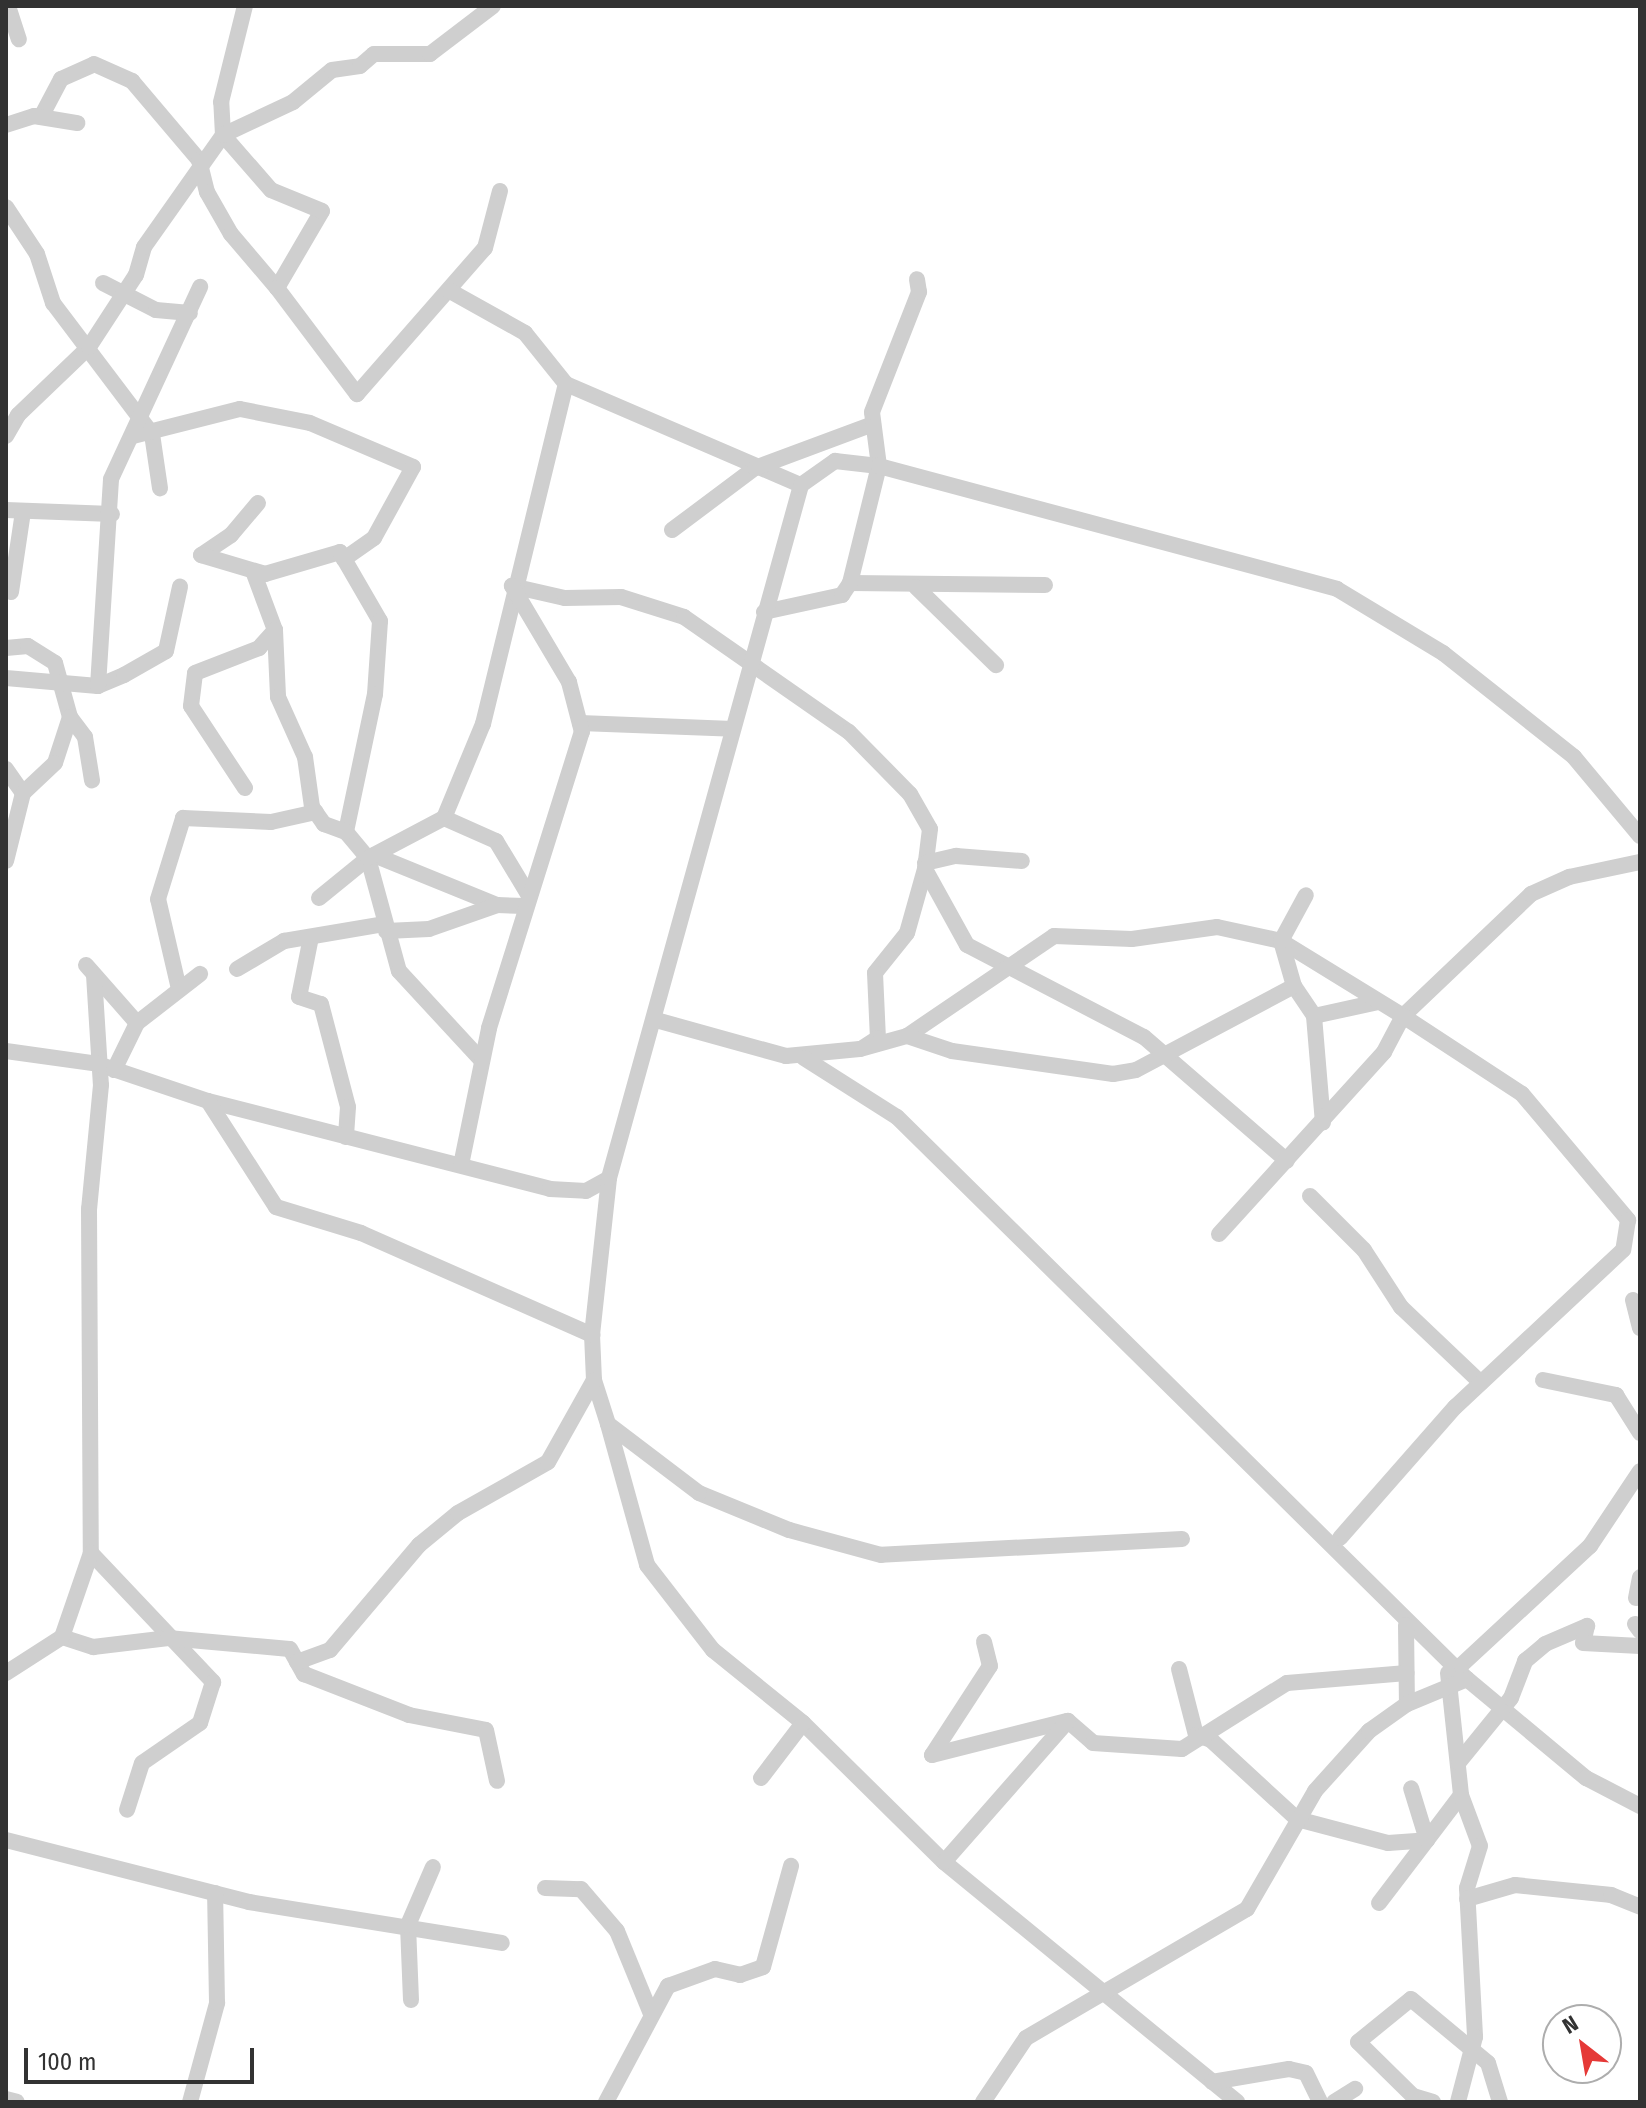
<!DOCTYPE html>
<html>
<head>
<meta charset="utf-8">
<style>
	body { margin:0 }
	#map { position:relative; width:1646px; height:2108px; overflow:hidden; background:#fff; font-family:"Fira Sans Condensed",sans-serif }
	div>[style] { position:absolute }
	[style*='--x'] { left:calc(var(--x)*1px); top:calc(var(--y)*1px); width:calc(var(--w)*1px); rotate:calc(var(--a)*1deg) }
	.minor>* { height:16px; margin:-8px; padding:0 8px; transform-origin:8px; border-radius:8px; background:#cfcfcf }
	span { translate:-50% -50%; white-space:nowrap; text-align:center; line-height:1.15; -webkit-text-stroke:8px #fff; paint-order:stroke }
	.frame { position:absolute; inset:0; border:8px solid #323232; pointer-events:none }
	.north { position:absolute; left:1542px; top:2004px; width:80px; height:80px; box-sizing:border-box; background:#fff; border:2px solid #adadad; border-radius:50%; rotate:329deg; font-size:22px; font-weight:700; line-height:32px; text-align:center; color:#323232 }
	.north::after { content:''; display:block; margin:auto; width:28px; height:36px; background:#e53937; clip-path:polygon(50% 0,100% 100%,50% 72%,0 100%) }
	.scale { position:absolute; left:24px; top:2048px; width:230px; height:36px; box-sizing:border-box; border:4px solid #323232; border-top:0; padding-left:10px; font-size:24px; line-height:28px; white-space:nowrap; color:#323232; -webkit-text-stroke:6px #fff; paint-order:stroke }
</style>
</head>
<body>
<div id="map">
	<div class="minor">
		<i style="--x:8;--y:6;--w:35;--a:72"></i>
		<i style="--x:41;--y:117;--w:43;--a:-62.2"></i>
		<i style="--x:61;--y:79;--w:36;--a:-24"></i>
		<i style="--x:94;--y:64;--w:42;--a:24.1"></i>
		<i style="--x:132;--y:81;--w:104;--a:49.7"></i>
		<i style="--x:199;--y:160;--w:33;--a:76"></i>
		<i style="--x:207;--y:192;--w:48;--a:60.3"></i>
		<i style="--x:231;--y:234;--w:71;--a:49.6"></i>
		<i style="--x:277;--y:288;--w:89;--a:-59.7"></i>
		<i style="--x:322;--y:211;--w:55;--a:-157.6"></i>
		<i style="--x:271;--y:190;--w:73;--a:-131.1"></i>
		<i style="--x:223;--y:135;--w:33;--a:-93"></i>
		<i style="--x:221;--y:102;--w:99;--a:-76"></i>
		<i style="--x:6;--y:125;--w:29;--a:-18"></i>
		<i style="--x:34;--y:116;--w:44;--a:9.2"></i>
		<i style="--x:6;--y:207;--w:56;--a:56.6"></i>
		<i style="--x:37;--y:254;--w:52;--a:71.9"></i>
		<i style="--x:53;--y:303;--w:164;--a:52.9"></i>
		<i style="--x:152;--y:434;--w:55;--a:81.6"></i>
		<i style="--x:103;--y:283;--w:59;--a:27"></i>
		<i style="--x:156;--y:310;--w:34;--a:5"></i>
		<i style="--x:277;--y:288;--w:133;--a:53"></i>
		<i style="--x:357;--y:394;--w:194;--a:-48.8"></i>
		<i style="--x:485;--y:248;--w:59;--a:-75.3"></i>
		<i style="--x:450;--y:291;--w:86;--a:29.2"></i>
		<i style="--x:525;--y:333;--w:65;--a:51.2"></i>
		<i style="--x:566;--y:384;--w:256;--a:23.3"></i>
		<i style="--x:6;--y:436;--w:24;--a:-60"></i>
		<i style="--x:18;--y:415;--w:98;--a:-43.8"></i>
		<i style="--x:89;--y:347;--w:86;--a:-56.9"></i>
		<i style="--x:136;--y:275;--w:29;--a:-74"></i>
		<i style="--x:144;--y:247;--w:137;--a:-54.8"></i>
		<i style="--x:223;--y:135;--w:77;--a:-25.2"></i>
		<i style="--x:293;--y:102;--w:50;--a:-39.4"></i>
		<i style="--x:332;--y:70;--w:28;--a:-8"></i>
		<i style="--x:360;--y:66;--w:18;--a:-41"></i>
		<i style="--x:374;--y:54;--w:56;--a:0"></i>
		<i style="--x:430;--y:54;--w:79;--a:-37.3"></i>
		<i style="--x:133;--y:436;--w:110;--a:-14.2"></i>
		<i style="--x:240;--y:409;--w:71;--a:11.3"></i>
		<i style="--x:310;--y:423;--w:112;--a:23.1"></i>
		<i style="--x:413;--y:467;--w:81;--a:118.8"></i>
		<i style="--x:374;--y:538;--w:37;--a:145"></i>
		<i style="--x:258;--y:503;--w:42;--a:130.2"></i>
		<i style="--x:231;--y:535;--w:36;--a:146"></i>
		<i style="--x:201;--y:555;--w:67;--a:16.5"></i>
		<i style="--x:265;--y:574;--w:78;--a:-16.3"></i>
		<i style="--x:340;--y:552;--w:80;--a:59.9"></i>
		<i style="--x:380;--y:621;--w:73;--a:93.9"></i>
		<i style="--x:375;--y:694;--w:141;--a:101.9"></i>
		<i style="--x:346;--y:832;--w:34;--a:50"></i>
		<i style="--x:368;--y:858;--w:117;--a:74.7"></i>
		<i style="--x:399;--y:971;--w:121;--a:47.3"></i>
		<i style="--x:6;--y:510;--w:106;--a:2.2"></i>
		<i style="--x:672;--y:530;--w:104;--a:-36.8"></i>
		<i style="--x:755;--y:468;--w:126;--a:-20.4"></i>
		<i style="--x:253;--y:571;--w:63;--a:69.6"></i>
		<i style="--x:275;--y:630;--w:67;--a:87.4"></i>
		<i style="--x:278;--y:697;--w:66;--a:65.8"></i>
		<i style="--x:305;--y:757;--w:50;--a:82"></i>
		<i style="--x:312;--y:807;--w:21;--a:55"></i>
		<i style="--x:324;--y:824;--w:23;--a:20"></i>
		<i style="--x:850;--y:583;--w:195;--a:0.6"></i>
		<i style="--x:512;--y:586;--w:54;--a:12.8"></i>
		<i style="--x:565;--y:598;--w:56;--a:-1"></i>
		<i style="--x:621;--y:597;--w:66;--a:17.6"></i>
		<i style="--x:684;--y:617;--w:201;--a:34.9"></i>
		<i style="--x:849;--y:732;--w:87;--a:45.5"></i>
		<i style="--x:910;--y:794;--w:40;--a:60.3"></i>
		<i style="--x:930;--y:829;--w:40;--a:97.1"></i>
		<i style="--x:925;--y:869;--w:66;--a:105.7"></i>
		<i style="--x:907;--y:933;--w:51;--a:128.7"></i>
		<i style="--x:875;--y:973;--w:65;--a:87.4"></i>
		<i style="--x:878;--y:1038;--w:17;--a:147"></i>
		<i style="--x:916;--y:587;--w:112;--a:44.3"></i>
		<i style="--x:11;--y:592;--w:81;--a:-81.5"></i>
		<i style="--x:764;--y:612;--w:80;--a:-12.3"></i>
		<i style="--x:842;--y:595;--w:14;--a:-56"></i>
		<i style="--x:850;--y:583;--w:121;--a:-76.1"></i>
		<i style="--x:879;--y:466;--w:54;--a:-97.4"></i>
		<i style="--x:872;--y:412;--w:129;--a:-68.6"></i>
		<i style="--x:919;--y:292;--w:13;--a:-99"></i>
		<i style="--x:6;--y:648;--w:22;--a:-5"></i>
		<i style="--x:28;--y:646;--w:32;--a:32"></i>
		<i style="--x:55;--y:663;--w:56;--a:74.5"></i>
		<i style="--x:70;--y:717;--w:48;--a:108.1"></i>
		<i style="--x:55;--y:763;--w:44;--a:136.8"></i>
		<i style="--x:6;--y:678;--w:92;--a:5"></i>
		<i style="--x:98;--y:686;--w:28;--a:-23"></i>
		<i style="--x:124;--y:675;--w:48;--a:-29.7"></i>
		<i style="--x:166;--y:651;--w:66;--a:-77.7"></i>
		<i style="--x:98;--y:686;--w:207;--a:-86.4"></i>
		<i style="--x:111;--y:479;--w:212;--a:-65.1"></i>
		<i style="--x:70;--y:717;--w:25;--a:53"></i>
		<i style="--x:85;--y:737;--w:44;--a:80.8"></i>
		<i style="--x:580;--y:723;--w:153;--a:2.2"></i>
		<i style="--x:6;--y:769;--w:29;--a:55"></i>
		<i style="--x:23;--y:793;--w:70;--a:104"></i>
		<i style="--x:245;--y:788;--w:98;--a:-123.4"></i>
		<i style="--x:191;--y:706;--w:33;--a:-83"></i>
		<i style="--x:195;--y:673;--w:69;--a:-21.3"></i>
		<i style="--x:259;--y:648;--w:24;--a:-48"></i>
		<i style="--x:374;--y:855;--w:133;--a:22.1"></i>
		<i style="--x:497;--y:905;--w:28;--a:2"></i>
		<i style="--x:925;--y:863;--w:32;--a:-13"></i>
		<i style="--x:956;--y:856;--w:66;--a:4.3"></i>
		<i style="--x:925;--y:869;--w:87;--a:61.1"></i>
		<i style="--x:967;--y:945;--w:199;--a:27.5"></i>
		<i style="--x:1144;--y:1037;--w:189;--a:40.9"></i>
		<i style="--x:528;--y:894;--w:62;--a:-121.1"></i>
		<i style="--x:496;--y:841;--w:57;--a:-156.1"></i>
		<i style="--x:444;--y:818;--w:102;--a:-67.5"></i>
		<i style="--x:483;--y:724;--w:350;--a:-76.3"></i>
		<i style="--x:319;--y:898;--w:63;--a:-39.2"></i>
		<i style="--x:368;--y:858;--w:86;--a:-27.8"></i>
		<i style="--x:386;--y:931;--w:43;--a:-2.7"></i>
		<i style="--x:429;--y:929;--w:72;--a:-19.4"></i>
		<i style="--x:311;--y:937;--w:61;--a:101.3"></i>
		<i style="--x:299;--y:997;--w:23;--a:18"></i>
		<i style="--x:321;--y:1004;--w:106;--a:75.3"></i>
		<i style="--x:348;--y:1107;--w:30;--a:94"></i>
		<i style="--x:86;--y:965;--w:77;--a:48.7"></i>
		<i style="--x:237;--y:969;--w:55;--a:-30.8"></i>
		<i style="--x:284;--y:941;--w:101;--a:-9.6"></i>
		<i style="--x:94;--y:975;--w:110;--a:86.4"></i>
		<i style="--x:101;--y:1085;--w:125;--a:95.5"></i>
		<i style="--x:89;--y:1209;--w:344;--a:89.7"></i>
		<i style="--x:91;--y:1553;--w:178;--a:46.6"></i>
		<i style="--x:213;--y:1682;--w:43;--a:107.6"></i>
		<i style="--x:200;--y:1723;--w:70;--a:145.4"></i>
		<i style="--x:142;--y:1763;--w:49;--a:107.7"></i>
		<i style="--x:1294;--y:986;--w:36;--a:56"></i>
		<i style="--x:1314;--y:1016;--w:66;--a:-12.3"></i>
		<i style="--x:179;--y:989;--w:92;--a:-103.1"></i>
		<i style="--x:158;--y:899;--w:85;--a:-72.8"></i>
		<i style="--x:183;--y:818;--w:88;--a:2.6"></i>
		<i style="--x:271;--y:822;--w:46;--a:-12.5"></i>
		<i style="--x:1314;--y:1016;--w:107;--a:85.2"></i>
		<i style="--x:656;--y:1020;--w:135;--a:15.5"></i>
		<i style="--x:786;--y:1056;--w:74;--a:-5.4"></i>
		<i style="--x:860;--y:1049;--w:49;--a:-15.5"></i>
		<i style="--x:907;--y:1036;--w:178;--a:-34.2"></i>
		<i style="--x:1054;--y:936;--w:78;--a:2.2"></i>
		<i style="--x:1132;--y:939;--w:86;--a:-8"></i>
		<i style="--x:1217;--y:927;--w:66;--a:12.3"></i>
		<i style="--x:1281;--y:941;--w:143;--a:31.6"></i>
		<i style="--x:1403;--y:1016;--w:177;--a:-43.6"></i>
		<i style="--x:1531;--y:894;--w:42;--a:-24.1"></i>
		<i style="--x:1569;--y:877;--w:73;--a:-11.9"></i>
		<i style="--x:907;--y:1036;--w:47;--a:18.4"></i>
		<i style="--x:952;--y:1051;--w:163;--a:8.1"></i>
		<i style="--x:1113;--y:1074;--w:23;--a:-10"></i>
		<i style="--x:1136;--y:1070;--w:179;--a:-28"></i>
		<i style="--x:1294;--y:986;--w:47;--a:-106.1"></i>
		<i style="--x:1281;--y:941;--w:52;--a:-61.5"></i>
		<i style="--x:6;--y:1051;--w:93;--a:8"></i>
		<i style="--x:98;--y:1064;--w:116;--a:18.6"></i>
		<i style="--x:208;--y:1101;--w:353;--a:14.4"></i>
		<i style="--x:550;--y:1189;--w:36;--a:3"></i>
		<i style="--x:586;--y:1191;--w:26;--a:-29"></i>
		<i style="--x:804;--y:1058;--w:110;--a:32.4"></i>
		<i style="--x:897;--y:1117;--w:800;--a:44.6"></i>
		<i style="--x:1467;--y:1679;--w:155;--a:39.8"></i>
		<i style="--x:1586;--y:1778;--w:61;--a:27.4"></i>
		<i style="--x:114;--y:1070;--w:52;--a:-63.9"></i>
		<i style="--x:137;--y:1023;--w:80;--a:-37.9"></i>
		<i style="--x:208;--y:1101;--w:126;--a:57.3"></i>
		<i style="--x:276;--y:1207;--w:89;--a:17"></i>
		<i style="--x:361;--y:1233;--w:253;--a:23.8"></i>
		<i style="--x:461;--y:1165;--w:140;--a:-78.4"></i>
		<i style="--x:489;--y:1028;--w:310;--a:-72.6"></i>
		<i style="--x:582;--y:732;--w:52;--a:-104.6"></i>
		<i style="--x:569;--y:682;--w:112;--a:-120.7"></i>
		<i style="--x:1310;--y:1196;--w:76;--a:45"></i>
		<i style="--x:1364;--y:1250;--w:68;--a:57"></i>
		<i style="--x:1401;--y:1307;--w:110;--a:43.5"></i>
		<i style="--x:1219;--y:1234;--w:246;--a:-47.8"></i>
		<i style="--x:1384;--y:1052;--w:41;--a:-62.2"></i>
		<i style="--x:1403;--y:1016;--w:142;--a:33.2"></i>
		<i style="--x:1522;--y:1094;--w:165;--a:49.9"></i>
		<i style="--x:1628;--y:1220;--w:30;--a:99"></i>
		<i style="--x:1623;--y:1250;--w:230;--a:136.9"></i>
		<i style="--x:1455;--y:1407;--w:174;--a:131.3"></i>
		<i style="--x:1633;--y:1300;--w:29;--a:76"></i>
		<i style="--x:1543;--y:1380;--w:75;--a:11.6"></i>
		<i style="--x:1616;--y:1395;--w:45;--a:57.7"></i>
		<i style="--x:608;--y:1424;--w:146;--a:74.5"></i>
		<i style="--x:647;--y:1565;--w:108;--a:52.2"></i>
		<i style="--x:713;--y:1650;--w:116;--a:39"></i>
		<i style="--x:803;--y:1723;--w:198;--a:44.6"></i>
		<i style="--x:944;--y:1862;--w:379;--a:39.3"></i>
		<i style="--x:1182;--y:1539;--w:301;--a:177"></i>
		<i style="--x:881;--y:1555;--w:95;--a:-164.8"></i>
		<i style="--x:789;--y:1530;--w:97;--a:-157.7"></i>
		<i style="--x:699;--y:1493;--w:114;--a:-142.8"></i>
		<i style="--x:608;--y:1424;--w:46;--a:-107.7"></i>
		<i style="--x:594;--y:1380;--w:45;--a:-92.5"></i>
		<i style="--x:592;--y:1335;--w:158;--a:-83.8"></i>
		<i style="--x:609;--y:1178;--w:719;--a:-74.51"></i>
		<i style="--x:801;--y:485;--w:42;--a:-35.2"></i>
		<i style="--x:835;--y:461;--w:44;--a:6.5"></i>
		<i style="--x:879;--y:466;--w:474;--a:15"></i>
		<i style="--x:1337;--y:589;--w:124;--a:31.1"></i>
		<i style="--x:1443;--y:653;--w:167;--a:38.4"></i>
		<i style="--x:1574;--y:757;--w:103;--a:50.1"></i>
		<i style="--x:1636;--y:1598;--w:21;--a:-79"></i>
		<i style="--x:1635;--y:1624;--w:9;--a:54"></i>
		<i style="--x:1406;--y:1625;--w:79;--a:89.3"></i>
		<i style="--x:62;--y:1637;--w:33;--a:18"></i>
		<i style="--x:93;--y:1647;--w:76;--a:-6.8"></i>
		<i style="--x:168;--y:1638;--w:122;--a:5.2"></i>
		<i style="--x:290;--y:1649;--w:29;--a:61"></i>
		<i style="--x:304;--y:1674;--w:113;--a:21.3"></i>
		<i style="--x:409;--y:1715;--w:78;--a:11"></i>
		<i style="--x:486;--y:1730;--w:52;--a:77.8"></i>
		<i style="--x:297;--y:1662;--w:35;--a:-20"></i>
		<i style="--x:330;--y:1650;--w:138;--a:-49.7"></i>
		<i style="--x:419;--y:1545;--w:50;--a:-39.4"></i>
		<i style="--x:458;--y:1513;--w:103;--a:-29.5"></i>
		<i style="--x:548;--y:1462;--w:94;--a:-60.7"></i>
		<i style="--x:1179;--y:1669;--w:68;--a:75.6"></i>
		<i style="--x:1196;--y:1735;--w:16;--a:18"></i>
		<i style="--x:1211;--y:1740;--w:117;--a:42.6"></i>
		<i style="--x:1297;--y:1819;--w:94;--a:14.8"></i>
		<i style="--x:1388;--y:1843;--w:39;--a:-4"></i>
		<i style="--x:1427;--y:1840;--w:56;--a:-52.9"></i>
		<i style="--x:1456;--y:1670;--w:183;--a:-42.8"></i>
		<i style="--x:1590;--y:1546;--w:90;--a:-56.3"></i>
		<i style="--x:6;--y:1673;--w:67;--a:-32.7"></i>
		<i style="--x:62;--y:1637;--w:89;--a:-71"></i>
		<i style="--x:1448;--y:1673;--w:123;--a:83.9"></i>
		<i style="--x:1461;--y:1795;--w:54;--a:69.6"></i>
		<i style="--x:1480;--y:1846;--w:44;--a:107.2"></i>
		<i style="--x:1467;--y:1888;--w:149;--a:86.9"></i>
		<i style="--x:1475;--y:2037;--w:67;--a:104.7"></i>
		<i style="--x:1068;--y:1721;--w:33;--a:41"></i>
		<i style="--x:1093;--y:1743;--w:89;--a:3.9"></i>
		<i style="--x:1182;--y:1749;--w:124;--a:-32.2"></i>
		<i style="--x:1287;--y:1683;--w:120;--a:-4.8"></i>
		<i style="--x:932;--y:1755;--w:138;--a:-14.2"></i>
		<i style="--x:932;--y:1755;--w:106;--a:-56.9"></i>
		<i style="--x:990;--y:1666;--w:25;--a:-104"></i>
		<i style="--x:1459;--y:1762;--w:82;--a:-50.9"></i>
		<i style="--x:1511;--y:1698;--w:40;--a:-69"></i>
		<i style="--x:1525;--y:1661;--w:26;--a:-40"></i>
		<i style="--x:1545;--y:1644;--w:46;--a:-23.2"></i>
		<i style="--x:1587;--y:1626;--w:17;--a:103"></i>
		<i style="--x:1583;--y:1643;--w:57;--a:3"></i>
		<i style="--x:761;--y:1778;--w:69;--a:-52.6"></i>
		<i style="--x:6;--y:1840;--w:251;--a:14.3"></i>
		<i style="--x:249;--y:1902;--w:256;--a:9.2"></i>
		<i style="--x:944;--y:1862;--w:188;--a:-48.7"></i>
		<i style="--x:545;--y:1888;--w:36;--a:2"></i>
		<i style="--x:581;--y:1889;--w:55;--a:49.4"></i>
		<i style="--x:617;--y:1931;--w:90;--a:67.7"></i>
		<i style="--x:1467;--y:1899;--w:50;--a:-16.3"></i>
		<i style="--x:1515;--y:1885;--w:97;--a:5.9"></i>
		<i style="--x:1611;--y:1895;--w:31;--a:22"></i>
		<i style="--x:1379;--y:1903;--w:79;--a:-52.7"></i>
		<i style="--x:1427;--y:1840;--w:54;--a:-107.1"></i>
		<i style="--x:411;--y:2000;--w:75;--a:-92.3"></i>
		<i style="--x:408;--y:1925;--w:63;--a:-66.7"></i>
		<i style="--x:1212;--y:2082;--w:78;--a:-9.6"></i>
		<i style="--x:1289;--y:2069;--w:17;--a:13"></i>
		<i style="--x:1306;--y:2073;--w:32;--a:64"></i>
		<i style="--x:6;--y:2099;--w:11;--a:15"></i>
		<i style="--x:190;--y:2102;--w:103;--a:-74.7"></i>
		<i style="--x:217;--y:2003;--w:110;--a:-91"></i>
		<i style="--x:606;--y:2102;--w:132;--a:-61.9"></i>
		<i style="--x:668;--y:1986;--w:50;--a:-19.9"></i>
		<i style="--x:715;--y:1969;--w:26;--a:13"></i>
		<i style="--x:740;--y:1975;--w:24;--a:-19"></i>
		<i style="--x:763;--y:1967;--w:105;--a:-74.5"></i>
		<i style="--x:983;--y:2102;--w:77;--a:-56.1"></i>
		<i style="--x:1026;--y:2038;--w:256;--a:-30.3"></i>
		<i style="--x:1247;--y:1909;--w:136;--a:-60"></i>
		<i style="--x:1315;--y:1791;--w:81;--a:-48"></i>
		<i style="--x:1369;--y:1731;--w:47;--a:-35.4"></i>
		<i style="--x:1407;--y:1704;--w:65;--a:-22.6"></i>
		<i style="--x:1334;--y:2102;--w:25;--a:-32"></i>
		<i style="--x:1433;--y:2102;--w:21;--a:-163"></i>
		<i style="--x:1413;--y:2096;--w:77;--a:-135.5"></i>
		<i style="--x:1358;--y:2042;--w:68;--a:-39.1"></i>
		<i style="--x:1411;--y:1999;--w:100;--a:39.7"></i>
		<i style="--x:1488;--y:2063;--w:41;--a:72.9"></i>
	</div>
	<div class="frame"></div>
	<div class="north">N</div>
	<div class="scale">100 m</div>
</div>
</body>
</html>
